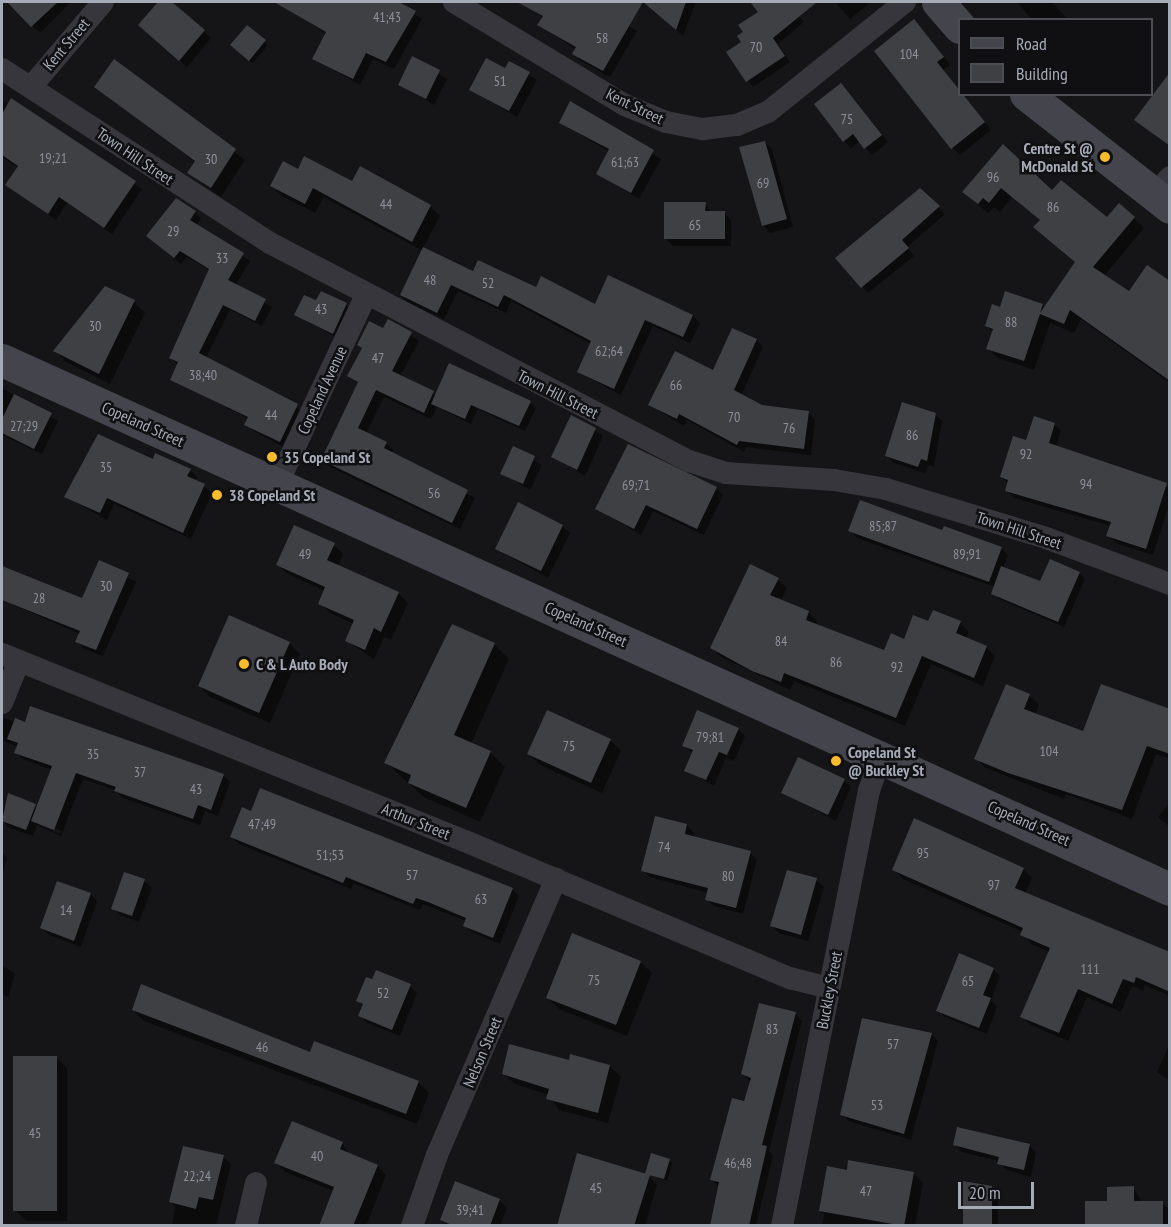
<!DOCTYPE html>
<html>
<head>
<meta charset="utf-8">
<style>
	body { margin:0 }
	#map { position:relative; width:1171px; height:1227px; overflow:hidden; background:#151517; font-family:"PT Sans Narrow",sans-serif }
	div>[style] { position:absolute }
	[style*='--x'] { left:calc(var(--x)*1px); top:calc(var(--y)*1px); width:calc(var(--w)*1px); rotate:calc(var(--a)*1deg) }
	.shadow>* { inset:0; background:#0007 }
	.building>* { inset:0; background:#3f4044 }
	.minor>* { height:22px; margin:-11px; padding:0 11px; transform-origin:11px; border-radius:11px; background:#36363c }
	.secondary>* { height:33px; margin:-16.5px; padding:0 16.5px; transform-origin:16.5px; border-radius:16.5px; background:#44454c }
	.dots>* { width:16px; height:16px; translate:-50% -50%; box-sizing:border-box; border:3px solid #101012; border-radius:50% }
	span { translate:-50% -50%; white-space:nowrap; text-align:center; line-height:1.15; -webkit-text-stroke:5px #101012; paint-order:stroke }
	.number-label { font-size:14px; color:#8c909b }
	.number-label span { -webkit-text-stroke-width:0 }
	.street-label { font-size:16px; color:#a6abb8 }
	.poi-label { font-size:16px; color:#a6abb8; font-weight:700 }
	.right { translate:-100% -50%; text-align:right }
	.left { translate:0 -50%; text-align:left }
	.frame { position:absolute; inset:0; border:3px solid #a6abb8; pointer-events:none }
	.legend { position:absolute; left:958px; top:18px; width:195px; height:78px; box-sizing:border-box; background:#101012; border:2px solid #4c4e54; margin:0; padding:8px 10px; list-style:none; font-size:18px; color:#a6abb8 }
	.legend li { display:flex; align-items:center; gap:12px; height:30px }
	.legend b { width:30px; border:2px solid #4c4e54 }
	.scale { position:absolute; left:958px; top:1182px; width:76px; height:27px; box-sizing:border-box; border:3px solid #a6abb8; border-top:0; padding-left:8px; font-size:18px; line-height:21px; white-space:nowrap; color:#a6abb8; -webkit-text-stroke:4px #101012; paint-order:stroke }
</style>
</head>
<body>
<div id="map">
	<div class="shadow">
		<i style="clip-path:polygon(9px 2px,71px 2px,40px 33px)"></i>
		<i style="clip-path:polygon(160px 2px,170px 2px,211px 38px,187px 67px,140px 25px)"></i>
		<i style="clip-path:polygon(304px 2px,396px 2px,422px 19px,394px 69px,373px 59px,360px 85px,314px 58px,326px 34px,297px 14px)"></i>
		<i style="clip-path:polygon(538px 2px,590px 2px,637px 31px,610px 77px,581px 61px,574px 54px,577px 50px,539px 25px,543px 18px,534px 9px)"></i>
		<i style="clip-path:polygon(643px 2px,696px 2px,683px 36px)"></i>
		<i style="clip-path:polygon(757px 2px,787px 2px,804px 22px,778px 44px,790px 62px,753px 87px,728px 53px,743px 43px,745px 32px,760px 12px,755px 5px)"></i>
		<i style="clip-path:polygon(835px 2px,871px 2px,850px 19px)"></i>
		<i style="clip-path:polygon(1017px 2px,1052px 2px,1068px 20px,1032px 20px)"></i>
		<i style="clip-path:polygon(247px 27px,268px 45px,253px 63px,235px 48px)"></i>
		<i style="clip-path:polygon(921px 28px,950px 65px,943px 70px,991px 130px,960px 155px,953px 148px)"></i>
		<i style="clip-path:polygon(413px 58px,447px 79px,434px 105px,400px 84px)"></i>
		<i style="clip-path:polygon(114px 61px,245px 160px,221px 197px,189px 173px,195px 162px,96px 87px)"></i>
		<i style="clip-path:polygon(510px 63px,537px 80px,517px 117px,471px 90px,506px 70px)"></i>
		<i style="clip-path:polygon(848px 92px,888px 142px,872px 155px,860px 141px,851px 148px,844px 141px)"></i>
		<i style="clip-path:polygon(1170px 97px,1170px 147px,1136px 120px)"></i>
		<i style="clip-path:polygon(2px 100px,142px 189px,112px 234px,67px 203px,56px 220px,7px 185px,19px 168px,2px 157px)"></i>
		<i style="clip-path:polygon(571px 103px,661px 159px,639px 199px,598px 174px,610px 152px,560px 123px)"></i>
		<i style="clip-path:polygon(764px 142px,772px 149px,793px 227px,770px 233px,763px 226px)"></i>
		<i style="clip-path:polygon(1003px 146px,1053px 192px,1108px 219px,1134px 218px,1144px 228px,1104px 276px,1129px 293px,1170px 283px,1170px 383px,1081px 319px,1074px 333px,1050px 323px,1034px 370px,998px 358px,988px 348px,993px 332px,987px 326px,1001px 309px,1042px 305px,1045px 308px,1076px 263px,1041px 221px,1012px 197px,1000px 212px,994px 207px,988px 213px,964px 192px)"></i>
		<i style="clip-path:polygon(361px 169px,431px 207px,440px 216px,423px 248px,473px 273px,595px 306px,608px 277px,693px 316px,700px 323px,690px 343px,653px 326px,621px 395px,578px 372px,591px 344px,511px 301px,506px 313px,458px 291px,444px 319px,408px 302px,401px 295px,423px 251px,324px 197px,315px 213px,282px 196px,272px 186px,298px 171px,353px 183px)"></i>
		<i style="clip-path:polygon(705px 204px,712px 213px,724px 213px,731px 220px,731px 246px,673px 246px,666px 239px)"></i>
		<i style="clip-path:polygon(939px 207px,945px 214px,907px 247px,914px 256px,868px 293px,838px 258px)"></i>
		<i style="clip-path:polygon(195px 212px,201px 219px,196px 226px,250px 261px,235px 286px,272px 307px,262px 326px,230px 310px,206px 358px,304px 412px,286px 448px,253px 431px,246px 425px,249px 419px,171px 379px,178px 365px,171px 358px,210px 271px,187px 257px,181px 264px,154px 242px)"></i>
		<i style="clip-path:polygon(134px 302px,145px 313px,110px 384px,66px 362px,55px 351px)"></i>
		<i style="clip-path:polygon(317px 302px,346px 305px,353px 312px,340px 340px,296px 314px)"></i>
		<i style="clip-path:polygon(388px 321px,419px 341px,400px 377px,437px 396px,530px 402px,536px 408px,525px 431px,478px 409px,471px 424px,437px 407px,431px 419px,384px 397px,366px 434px,386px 443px,393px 450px,391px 454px,475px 498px,460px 529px,330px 467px,323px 460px,359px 384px,349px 376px,363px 349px,359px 345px,384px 330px)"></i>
		<i style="clip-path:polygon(756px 340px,763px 347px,741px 396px,762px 407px,808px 412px,815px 420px,811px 455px,746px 447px,744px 452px,687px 420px,684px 426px,649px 405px,714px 372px)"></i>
		<i style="clip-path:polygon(2px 388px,58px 421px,42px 454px,2px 435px)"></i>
		<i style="clip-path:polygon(935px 414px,942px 421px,934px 467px,928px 465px,925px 473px,894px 463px,887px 456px)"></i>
		<i style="clip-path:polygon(572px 417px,603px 436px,585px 476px,552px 456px)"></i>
		<i style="clip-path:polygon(1054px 424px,1061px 431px,1056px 447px,1170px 488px,1170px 502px,1153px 555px,1115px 543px,1108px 535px,1111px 526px,1014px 498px,1006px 490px,1009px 484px,1001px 477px,1027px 442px)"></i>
		<i style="clip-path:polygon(513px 448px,542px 465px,530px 490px,502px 473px)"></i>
		<i style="clip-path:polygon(153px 461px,190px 470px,197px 477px,195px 481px,212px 493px,191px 539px,114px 504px,107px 520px,66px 497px)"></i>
		<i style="clip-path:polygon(716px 488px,723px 495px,704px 535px,653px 511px,641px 535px,597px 509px)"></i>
		<i style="clip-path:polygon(562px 526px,570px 533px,548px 578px,496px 549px)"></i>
		<i style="clip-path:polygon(850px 531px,943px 532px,1001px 548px,1008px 555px,1003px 569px,1041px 583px,1079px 573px,1085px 579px,1064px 627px,999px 599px,993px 593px,995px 587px,857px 538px)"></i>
		<i style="clip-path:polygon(334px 545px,343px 554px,338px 566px,398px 593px,408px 603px,391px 640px,384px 637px,374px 659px,347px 641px,354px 624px,330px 613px,320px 603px,325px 591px,288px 574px,278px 565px)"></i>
		<i style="clip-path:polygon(99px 562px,136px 582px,103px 656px,84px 649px,77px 641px,80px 634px,2px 600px,2px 567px,83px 600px)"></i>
		<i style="clip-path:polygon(778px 580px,787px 588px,781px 601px,808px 612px,817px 621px,816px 625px,885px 652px,929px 623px,934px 612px,960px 623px,969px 632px,966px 639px,986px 647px,995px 656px,983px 686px,931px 664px,905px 726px,794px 681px,790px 690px,721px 657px,712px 648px)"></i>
		<i style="clip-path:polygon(289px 643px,300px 654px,270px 723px,210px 697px,199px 686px)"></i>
		<i style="clip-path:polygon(494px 644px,509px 659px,471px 744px,490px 752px,505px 767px,480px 822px,424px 797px,386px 763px,421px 684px,426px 686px)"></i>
		<i style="clip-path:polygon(1007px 686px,1030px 696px,1039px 705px,1035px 715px,1084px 733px,1170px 711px,1170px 759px,1156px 754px,1132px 819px,1066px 794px,1064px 799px,986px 768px,976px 758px)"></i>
		<i style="clip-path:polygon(evenodd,2px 718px,223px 775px,230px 782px,218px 816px,205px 811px,200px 825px,123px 798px,115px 790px,83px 779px,61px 836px,37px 825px,33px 836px,7px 827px,2px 814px,9px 795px,38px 807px,52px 770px,23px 759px,16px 752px,18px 747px,2px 740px,2px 718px,39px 822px,62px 831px,60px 834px,39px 825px,39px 822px)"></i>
		<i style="clip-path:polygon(738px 729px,745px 736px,734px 761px,726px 758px,714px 786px,686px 770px,693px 754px,684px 746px)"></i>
		<i style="clip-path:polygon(610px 740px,621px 751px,602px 793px,540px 765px,529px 754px)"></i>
		<i style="clip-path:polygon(844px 780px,851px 787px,836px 821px,783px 793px)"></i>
		<i style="clip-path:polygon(1170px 802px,1170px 827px,1158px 817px)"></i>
		<i style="clip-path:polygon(687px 825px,694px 833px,693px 837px,750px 853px,757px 860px,743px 914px,714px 906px,706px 899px,708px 893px,650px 877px,643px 870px)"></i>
		<i style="clip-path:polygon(232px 837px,512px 889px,519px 896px,500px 944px,472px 932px,464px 925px,466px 921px,423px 904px,420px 910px,353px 883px,351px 889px,239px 844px)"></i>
		<i style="clip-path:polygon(2px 852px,7px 858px,2px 874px)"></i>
		<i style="clip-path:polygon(1023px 869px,1032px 878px,1025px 894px,1170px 954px,1170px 996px,1145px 985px,1143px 991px,1132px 986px,1121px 1012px,1087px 997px,1068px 1041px,1031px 1025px,1022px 1016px,1050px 952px,1031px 944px,1023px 932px,903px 879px,894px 870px)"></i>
		<i style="clip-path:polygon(816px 880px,824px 887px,808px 941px,779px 933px,772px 926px)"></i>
		<i style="clip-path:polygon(144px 881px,152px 888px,139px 922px,120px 915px,113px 908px)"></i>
		<i style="clip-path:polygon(90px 894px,97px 901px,81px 947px,49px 935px,42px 928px)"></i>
		<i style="clip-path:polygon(640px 962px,652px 973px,627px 1036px,559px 1009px,548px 998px)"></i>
		<i style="clip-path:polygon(2px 965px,15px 974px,8px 997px,2px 995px)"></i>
		<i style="clip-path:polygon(993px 969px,1000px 976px,991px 1000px,997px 1007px,987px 1034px,945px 1017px,937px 1010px)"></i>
		<i style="clip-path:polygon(410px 986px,417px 993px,400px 1036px,367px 1023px,360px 1015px,363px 1006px,358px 1001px)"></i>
		<i style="clip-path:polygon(133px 1010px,418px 1082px,429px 1093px,417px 1124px,144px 1021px)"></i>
		<i style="clip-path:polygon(795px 1014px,802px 1021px,769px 1151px,773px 1155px,756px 1226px,711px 1226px,719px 1187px,711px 1179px,751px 1082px,742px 1074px)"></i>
		<i style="clip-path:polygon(931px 1034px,938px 1041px,911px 1140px,849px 1121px,842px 1114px)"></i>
		<i style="clip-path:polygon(1170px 1043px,1170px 1081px,1157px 1072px)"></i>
		<i style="clip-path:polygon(56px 1057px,67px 1068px,67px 1221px,26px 1221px,15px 1210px)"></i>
		<i style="clip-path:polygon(570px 1062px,610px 1066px,621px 1077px,608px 1123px,559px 1110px,549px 1095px,515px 1084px,503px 1073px)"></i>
		<i style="clip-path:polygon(342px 1143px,350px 1155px,377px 1166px,386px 1175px,366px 1226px,321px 1226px,334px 1191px,285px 1172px,276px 1162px)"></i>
		<i style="clip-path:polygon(955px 1145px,1029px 1145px,1036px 1153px,1031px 1177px,1006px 1170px,999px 1161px,962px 1152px)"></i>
		<i style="clip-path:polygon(223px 1157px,231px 1164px,216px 1226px,172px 1226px,175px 1206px,171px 1202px)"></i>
		<i style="clip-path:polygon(669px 1160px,672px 1163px,667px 1181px,647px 1173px)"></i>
		<i style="clip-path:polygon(848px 1171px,913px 1173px,923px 1183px,915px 1226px,822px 1226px,824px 1214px,820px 1210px)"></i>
		<i style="clip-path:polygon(649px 1176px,657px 1185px,645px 1226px,559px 1226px)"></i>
		<i style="clip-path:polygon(456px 1183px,500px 1201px,507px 1208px,500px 1226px,447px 1226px,441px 1220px)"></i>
		<i style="clip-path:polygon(991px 1188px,998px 1195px,998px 1226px,964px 1226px)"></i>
		<i style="clip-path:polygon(1133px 1188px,1143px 1203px,1162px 1203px,1170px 1210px,1170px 1226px,1086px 1226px,1109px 1202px)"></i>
	</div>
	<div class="building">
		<i style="clip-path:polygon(7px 2px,58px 2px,31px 27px)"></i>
		<i style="clip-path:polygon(158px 2px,172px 2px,205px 30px,179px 61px,138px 25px)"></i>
		<i style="clip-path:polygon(274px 2px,399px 2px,416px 11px,386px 62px,366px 53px,353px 79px,312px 59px,326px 32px)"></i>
		<i style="clip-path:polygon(517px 2px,686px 2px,676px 30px,643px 2px,603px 71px,572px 54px,576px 47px,537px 25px,543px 16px)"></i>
		<i style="clip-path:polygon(750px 2px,817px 2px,773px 38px,785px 56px,746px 82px,726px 52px,741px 42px,737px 36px,743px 32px,738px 25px,758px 12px)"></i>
		<i style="clip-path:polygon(914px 19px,944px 57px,937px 62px,985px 122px,951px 149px,874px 51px)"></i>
		<i style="clip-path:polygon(247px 25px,266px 40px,249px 61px,230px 45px)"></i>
		<i style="clip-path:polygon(412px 56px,440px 70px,426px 99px,398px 85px)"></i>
		<i style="clip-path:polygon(486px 58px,505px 68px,509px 61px,530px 72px,509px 111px,469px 90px)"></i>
		<i style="clip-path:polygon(114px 59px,236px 149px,211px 188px,187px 173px,195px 161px,94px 87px)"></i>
		<i style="clip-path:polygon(1170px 72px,1170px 146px,1134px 120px)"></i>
		<i style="clip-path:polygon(841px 83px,882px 135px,864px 149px,853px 134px,843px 142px,814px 104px)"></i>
		<i style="clip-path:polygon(11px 98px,136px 181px,104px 228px,59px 197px,48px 214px,5px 185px,18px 166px,2px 155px,2px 114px)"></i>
		<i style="clip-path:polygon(570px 101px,654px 150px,631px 193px,596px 174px,609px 149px,559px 123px)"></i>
		<i style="clip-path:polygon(765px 141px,787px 219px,762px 226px,739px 147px)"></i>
		<i style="clip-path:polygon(1003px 144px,1052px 190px,1061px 180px,1107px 217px,1119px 203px,1135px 217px,1093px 267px,1129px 291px,1147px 265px,1170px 281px,1170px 381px,1070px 310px,1064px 324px,1040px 314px,1024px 361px,986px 349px,993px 329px,985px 326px,992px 304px,1000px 307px,1005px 291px,1043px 304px,1040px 313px,1075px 262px,1033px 227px,1040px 220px,1001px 188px,989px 203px,983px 198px,978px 204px,962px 192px)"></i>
		<i style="clip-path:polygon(304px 156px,352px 181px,360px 166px,431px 205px,412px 242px,313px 188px,305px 204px,270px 186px,283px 161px,298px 169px)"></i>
		<i style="clip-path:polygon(920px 188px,940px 206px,902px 240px,909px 248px,861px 288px,835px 258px)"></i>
		<i style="clip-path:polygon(176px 198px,196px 211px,190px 220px,244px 253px,228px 280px,266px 299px,255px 321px,223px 305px,199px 353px,298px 404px,280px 442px,244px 425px,248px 417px,170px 380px,178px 362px,169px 358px,209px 269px,180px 251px,174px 258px,146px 236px)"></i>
		<i style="clip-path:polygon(664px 202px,706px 202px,705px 211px,725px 211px,725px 239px,664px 239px)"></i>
		<i style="clip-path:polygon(423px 247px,473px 271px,478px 260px,536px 287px,541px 276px,595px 304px,608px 275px,693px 315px,683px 337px,645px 320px,614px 389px,577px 372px,591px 341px,504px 295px,498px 307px,451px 285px,437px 313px,400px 295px)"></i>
		<i style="clip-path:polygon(105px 286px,135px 300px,99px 374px,53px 351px)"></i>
		<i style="clip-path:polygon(321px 291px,347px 303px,333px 334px,294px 315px,304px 295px,316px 300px)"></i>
		<i style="clip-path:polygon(388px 319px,412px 332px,392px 371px,434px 391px,424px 413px,376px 390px,358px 428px,387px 442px,384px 448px,468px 490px,452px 523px,321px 460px,358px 382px,347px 376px,362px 348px,357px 345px,369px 321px,383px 328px)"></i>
		<i style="clip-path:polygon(732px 328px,757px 339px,734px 390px,762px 405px,809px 411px,804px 449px,739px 441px,737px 445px,679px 414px,677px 419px,648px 405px,675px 351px,713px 370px)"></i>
		<i style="clip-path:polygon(449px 363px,531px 401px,519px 426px,471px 405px,465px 419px,431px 404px)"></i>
		<i style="clip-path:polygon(14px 394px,52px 413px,34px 449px,2px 433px,2px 419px)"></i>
		<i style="clip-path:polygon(902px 402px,936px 413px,927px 461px,921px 459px,918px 467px,885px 456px)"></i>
		<i style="clip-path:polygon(571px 415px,596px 428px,577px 470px,551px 457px)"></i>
		<i style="clip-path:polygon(1034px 416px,1055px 423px,1049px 443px,1167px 483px,1146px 549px,1106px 536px,1111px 522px,1005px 491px,1008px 480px,1000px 477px,1013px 436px,1026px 440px)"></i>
		<i style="clip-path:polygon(98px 434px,153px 459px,155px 453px,191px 469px,187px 476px,205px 484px,183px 533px,107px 498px,100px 513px,64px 497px)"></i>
		<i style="clip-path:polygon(628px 444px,717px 487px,697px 529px,646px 505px,634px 529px,595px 509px)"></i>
		<i style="clip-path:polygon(513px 446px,535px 456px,523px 484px,500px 474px)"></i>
		<i style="clip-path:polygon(860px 500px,942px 530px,944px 526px,1002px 547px,989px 582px,848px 531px)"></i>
		<i style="clip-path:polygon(518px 502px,563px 525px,541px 571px,495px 549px)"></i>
		<i style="clip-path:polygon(294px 525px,335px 543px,327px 560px,399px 592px,381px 632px,374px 628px,365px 650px,345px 641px,354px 620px,318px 604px,325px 587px,276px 565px)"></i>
		<i style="clip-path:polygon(1050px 559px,1080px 572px,1058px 622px,991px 594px,1001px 566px,1040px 581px)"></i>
		<i style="clip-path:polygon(99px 560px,129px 573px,96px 650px,75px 642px,80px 631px,2px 600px,2px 566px,82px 598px)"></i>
		<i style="clip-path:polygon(750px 564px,779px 578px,770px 595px,809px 611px,806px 620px,884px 650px,891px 633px,904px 639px,913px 615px,928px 621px,933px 610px,961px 621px,956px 633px,987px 646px,974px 678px,922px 656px,896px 718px,784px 673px,781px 682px,752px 671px,710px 648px)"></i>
		<i style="clip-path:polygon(229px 615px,290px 642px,259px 713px,198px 686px)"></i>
		<i style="clip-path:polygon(452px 624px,495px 643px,454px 735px,491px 751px,466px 808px,408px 783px,411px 775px,384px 763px)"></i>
		<i style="clip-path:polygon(1006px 684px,1030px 694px,1024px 709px,1083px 731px,1101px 684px,1170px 709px,1170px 754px,1147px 746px,1122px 810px,1008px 773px,974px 759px)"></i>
		<i style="clip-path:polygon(30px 706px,224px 774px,211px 810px,198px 805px,193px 819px,114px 791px,116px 787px,76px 773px,54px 830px,31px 821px,52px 766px,14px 753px,18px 743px,7px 739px,15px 718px,25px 722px)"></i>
		<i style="clip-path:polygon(547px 710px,611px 739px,591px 783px,527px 754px)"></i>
		<i style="clip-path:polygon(697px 710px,739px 728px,727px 755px,719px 752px,706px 780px,684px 771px,693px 750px,682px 746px)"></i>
		<i style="clip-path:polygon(798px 757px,845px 779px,828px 815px,781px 793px)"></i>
		<i style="clip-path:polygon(260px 788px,513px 888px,493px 938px,463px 926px,466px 918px,428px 902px,416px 898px,413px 904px,346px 877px,343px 883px,230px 837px,242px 807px,251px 811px)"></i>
		<i style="clip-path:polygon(8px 793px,36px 804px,26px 830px,2px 821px)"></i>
		<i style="clip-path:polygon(655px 816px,687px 824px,685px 834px,751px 851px,736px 908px,705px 900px,708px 888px,641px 871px)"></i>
		<i style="clip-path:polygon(914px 818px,1024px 868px,1015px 888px,1170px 952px,1170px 992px,1136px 977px,1134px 983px,1123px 979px,1112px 1004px,1078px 989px,1059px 1033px,1020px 1017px,1050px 948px,1020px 935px,1023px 928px,892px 870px)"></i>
		<i style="clip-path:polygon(787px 870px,817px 878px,801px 935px,770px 926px)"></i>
		<i style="clip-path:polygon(124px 872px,145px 879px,132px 916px,111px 909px)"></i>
		<i style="clip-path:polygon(57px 881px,91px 893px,74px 941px,40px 928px)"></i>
		<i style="clip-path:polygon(572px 933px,641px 961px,616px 1025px,546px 998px)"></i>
		<i style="clip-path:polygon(959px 953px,994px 968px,983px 995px,991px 998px,979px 1028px,936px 1011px)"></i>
		<i style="clip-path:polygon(376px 970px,411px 984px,392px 1030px,358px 1016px,363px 1004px,356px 1001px,366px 977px,372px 979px)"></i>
		<i style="clip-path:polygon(141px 984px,310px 1052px,314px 1041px,419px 1081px,406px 1114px,132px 1010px)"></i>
		<i style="clip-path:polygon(759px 1003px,796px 1012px,762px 1145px,767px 1146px,749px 1226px,710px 1226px,719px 1182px,710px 1180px,732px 1098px,744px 1101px,751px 1078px,741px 1074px)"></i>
		<i style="clip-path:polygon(862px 1018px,932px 1033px,904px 1134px,840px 1115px)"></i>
		<i style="clip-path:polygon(509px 1044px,569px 1060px,570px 1054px,610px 1065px,598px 1113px,546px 1099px,549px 1089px,502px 1074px)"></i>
		<i style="clip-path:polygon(13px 1056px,57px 1056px,57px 1211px,13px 1211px)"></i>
		<i style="clip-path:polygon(292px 1121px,343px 1142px,340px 1149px,378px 1165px,353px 1226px,319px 1226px,334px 1187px,274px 1163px)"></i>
		<i style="clip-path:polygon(957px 1127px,1030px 1144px,1024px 1170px,997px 1164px,999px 1157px,953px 1145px)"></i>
		<i style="clip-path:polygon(183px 1146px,224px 1155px,213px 1200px,199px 1197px,196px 1209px,169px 1202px)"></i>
		<i style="clip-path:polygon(577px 1153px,650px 1175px,634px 1226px,557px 1226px)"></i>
		<i style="clip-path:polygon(651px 1153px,670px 1159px,664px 1179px,645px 1174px)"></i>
		<i style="clip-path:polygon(848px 1160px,914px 1172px,904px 1226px,819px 1211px,827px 1166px,847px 1170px)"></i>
		<i style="clip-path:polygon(455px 1181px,500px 1199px,490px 1226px,454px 1226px,440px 1220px)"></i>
		<i style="clip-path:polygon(963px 1181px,992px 1186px,992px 1226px,963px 1226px)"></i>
		<i style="clip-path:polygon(1134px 1186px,1134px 1201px,1163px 1201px,1163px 1226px,1085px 1226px,1085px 1201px,1107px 1201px,1107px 1187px)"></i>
	</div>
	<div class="minor">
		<i style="--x:454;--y:2;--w:200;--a:31.1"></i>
		<i style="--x:625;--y:105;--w:44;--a:22.5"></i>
		<i style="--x:666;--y:122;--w:38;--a:11"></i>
		<i style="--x:703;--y:129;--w:34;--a:-7"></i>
		<i style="--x:737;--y:125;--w:34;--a:-23"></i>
		<i style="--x:768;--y:112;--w:176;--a:-38.8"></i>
		<i style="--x:2;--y:69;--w:320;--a:33"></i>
		<i style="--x:270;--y:243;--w:472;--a:27.5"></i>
		<i style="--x:689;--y:461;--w:39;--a:18"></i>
		<i style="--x:726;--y:473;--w:108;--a:3.7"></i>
		<i style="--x:834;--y:480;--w:53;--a:9.8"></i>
		<i style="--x:886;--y:489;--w:167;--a:17"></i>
		<i style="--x:1046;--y:538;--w:132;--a:20.4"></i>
		<i style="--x:31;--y:87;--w:111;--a:-49.7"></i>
		<i style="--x:1154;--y:195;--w:24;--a:-48"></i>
		<i style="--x:277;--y:485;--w:210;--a:-64.9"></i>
		<i style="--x:2;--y:654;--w:499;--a:22"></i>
		<i style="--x:465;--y:841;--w:353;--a:22.9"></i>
		<i style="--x:790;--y:978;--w:40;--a:14.4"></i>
		<i style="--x:2;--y:703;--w:45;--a:-68"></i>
		<i style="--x:246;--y:1226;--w:44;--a:-76.9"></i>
		<i style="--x:412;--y:1226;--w:75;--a:-70.6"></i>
		<i style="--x:437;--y:1155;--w:301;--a:-66.7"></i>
		<i style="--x:782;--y:1226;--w:444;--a:-78.7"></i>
		<i style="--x:869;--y:791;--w:36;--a:-71"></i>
	</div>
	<div class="secondary">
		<i style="--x:938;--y:2;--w:33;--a:49"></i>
		<i style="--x:1026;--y:94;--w:183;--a:38.1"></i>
		<i style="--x:2;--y:360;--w:1282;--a:24.37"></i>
	</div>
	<div class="dots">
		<i style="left:1105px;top:157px;background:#f8bb2b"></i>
		<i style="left:272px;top:457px;background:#f8bb2b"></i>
		<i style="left:217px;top:495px;background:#f8bb2b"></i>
		<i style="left:244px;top:664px;background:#f8bb2b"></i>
		<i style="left:836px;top:761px;background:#f8bb2b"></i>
	</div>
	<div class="number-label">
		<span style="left:387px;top:17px">41;43</span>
		<span style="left:602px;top:38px">58</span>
		<span style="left:756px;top:47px">70</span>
		<span style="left:909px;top:54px">104</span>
		<span style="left:500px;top:81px">51</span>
		<span style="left:847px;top:119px">75</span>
		<span style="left:53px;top:158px">19;21</span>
		<span style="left:211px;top:159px">30</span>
		<span style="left:625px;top:162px">61;63</span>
		<span style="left:993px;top:177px">96</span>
		<span style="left:763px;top:183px">69</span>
		<span style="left:386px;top:204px">44</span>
		<span style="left:1053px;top:207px">86</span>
		<span style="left:695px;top:225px">65</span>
		<span style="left:173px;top:231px">29</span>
		<span style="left:222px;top:258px">33</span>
		<span style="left:430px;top:280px">48</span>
		<span style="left:488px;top:283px">52</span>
		<span style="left:321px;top:309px">43</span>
		<span style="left:1011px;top:322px">88</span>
		<span style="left:95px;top:326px">30</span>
		<span style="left:609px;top:351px">62;64</span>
		<span style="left:378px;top:358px">47</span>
		<span style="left:203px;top:375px">38;40</span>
		<span style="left:676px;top:385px">66</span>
		<span style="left:271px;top:415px">44</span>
		<span style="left:734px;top:417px">70</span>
		<span style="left:24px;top:426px">27;29</span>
		<span style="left:789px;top:428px">76</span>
		<span style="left:912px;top:435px">86</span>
		<span style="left:1026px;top:454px">92</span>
		<span style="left:106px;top:467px">35</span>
		<span style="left:1086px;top:484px">94</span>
		<span style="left:636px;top:485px">69;71</span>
		<span style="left:434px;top:493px">56</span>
		<span style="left:883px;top:526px">85;87</span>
		<span style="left:305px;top:554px">49</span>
		<span style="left:967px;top:554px">89;91</span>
		<span style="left:106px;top:586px">30</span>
		<span style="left:39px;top:598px">28</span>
		<span style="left:781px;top:641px">84</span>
		<span style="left:836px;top:662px">86</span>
		<span style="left:897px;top:667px">92</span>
		<span style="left:710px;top:737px">79;81</span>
		<span style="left:569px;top:746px">75</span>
		<span style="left:1049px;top:751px">104</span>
		<span style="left:93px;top:754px">35</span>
		<span style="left:140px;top:772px">37</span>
		<span style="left:196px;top:789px">43</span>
		<span style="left:262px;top:824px">47;49</span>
		<span style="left:664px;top:847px">74</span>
		<span style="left:923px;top:853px">95</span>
		<span style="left:330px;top:855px">51;53</span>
		<span style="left:412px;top:875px">57</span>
		<span style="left:728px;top:876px">80</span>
		<span style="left:994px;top:885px">97</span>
		<span style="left:481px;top:899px">63</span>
		<span style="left:66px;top:910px">14</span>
		<span style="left:1090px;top:969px">111</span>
		<span style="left:594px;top:980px">75</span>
		<span style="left:968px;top:981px">65</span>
		<span style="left:383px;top:993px">52</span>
		<span style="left:772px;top:1029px">83</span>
		<span style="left:893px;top:1044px">57</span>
		<span style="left:262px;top:1047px">46</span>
		<span style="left:877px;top:1105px">53</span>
		<span style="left:35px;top:1133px">45</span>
		<span style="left:317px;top:1156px">40</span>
		<span style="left:738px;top:1163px">46;48</span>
		<span style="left:197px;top:1176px">22;24</span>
		<span style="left:596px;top:1188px">45</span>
		<span style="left:866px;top:1191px">47</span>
		<span style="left:470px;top:1210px">39;41</span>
	</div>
	<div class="street-label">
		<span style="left:66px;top:44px;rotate:-50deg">Kent Street</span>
		<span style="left:635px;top:106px;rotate:26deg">Kent Street</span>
		<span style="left:135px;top:156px;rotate:34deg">Town Hill Street</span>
		<span style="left:322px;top:390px;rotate:-65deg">Copeland Avenue</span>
		<span style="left:558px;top:394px;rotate:27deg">Town Hill Street</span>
		<span style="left:143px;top:424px;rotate:24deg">Copeland Street</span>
		<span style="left:1019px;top:530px;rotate:18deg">Town Hill Street</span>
		<span style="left:586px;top:624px;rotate:24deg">Copeland Street</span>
		<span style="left:416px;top:821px;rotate:22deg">Arthur Street</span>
		<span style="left:1029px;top:823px;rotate:24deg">Copeland Street</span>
		<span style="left:829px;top:990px;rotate:-79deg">Buckley Street</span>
		<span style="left:482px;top:1052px;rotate:-67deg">Nelson Street</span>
	</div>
	<div class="poi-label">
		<span class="right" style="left:1093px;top:157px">Centre St @<br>McDonald St</span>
		<span class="left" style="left:284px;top:457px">35 Copeland St</span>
		<span class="left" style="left:229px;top:495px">38 Copeland St</span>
		<span class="left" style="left:256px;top:664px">C &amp; L Auto Body</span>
		<span class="left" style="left:848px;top:761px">Copeland St<br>@ Buckley St</span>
	</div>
	<div class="frame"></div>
	<ul class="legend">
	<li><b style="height:8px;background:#44454c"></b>Road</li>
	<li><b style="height:16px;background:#3f4044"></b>Building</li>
	</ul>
	<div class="scale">20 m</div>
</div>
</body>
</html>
